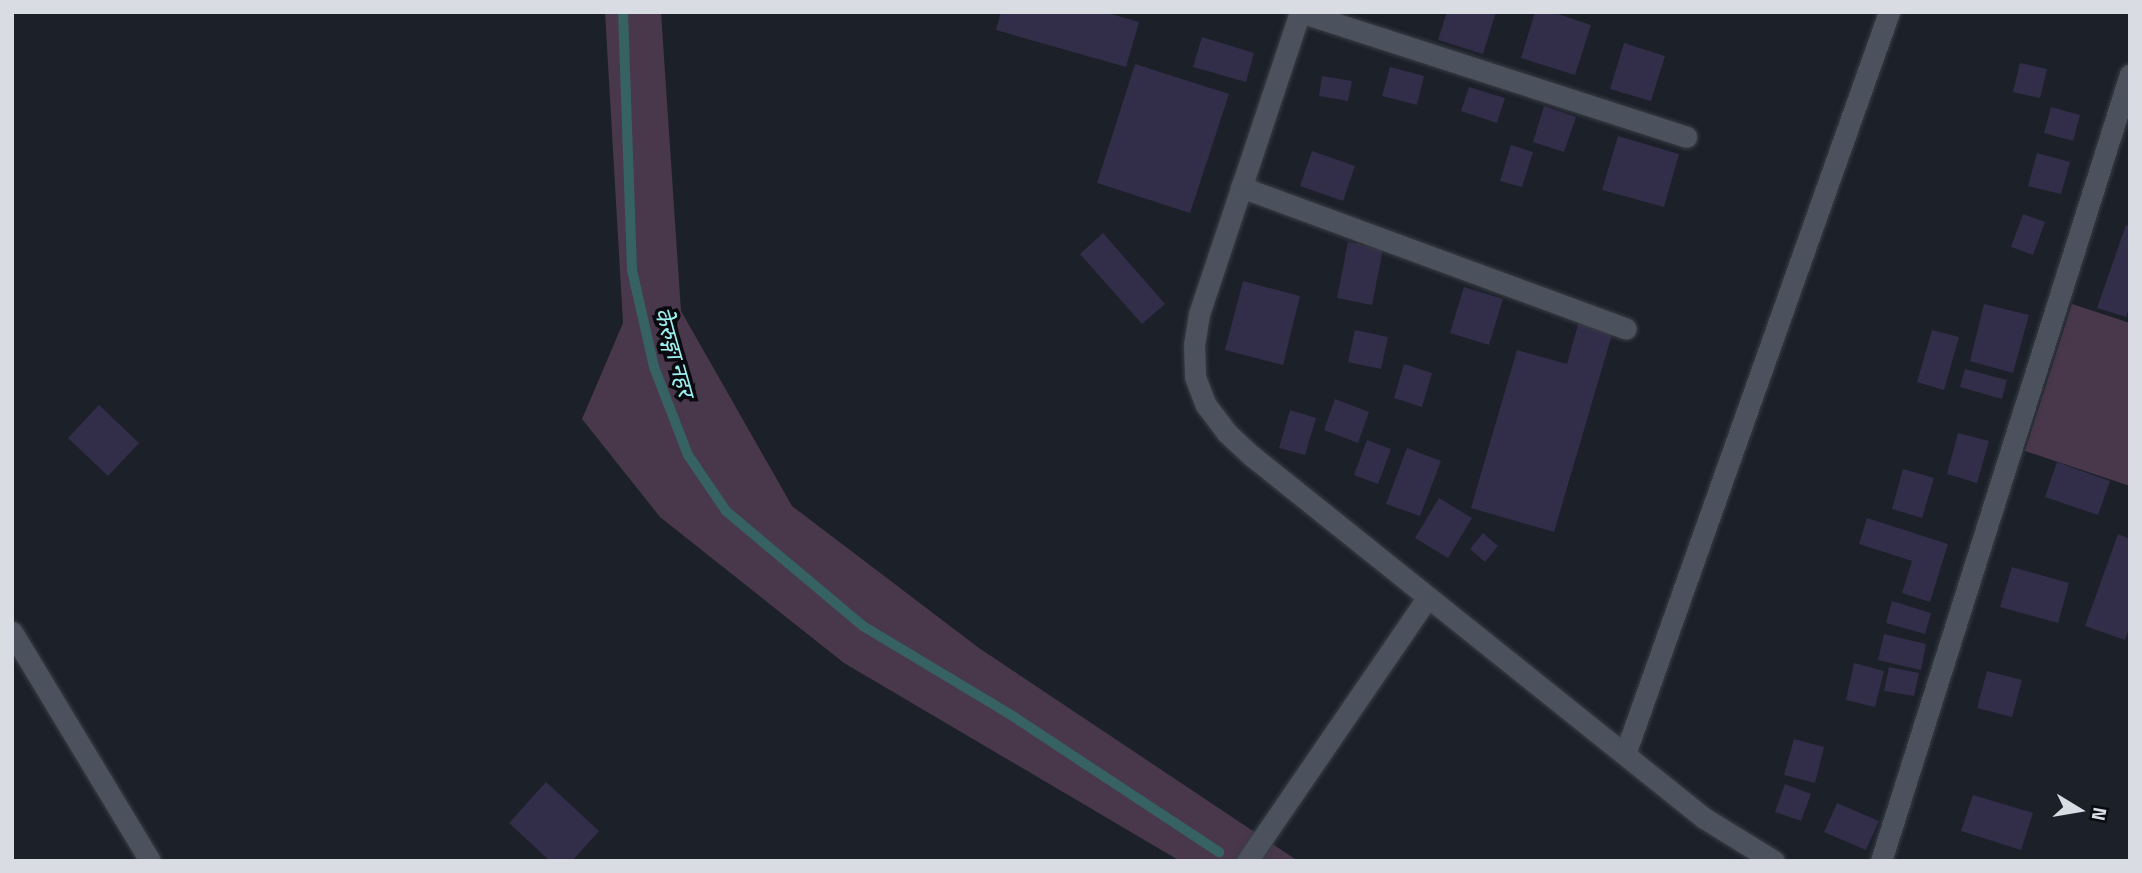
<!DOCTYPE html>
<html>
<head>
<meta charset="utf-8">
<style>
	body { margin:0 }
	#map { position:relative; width:2142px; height:873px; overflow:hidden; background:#1b2029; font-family:"Titillium Web","Noto Sans Devanagari",sans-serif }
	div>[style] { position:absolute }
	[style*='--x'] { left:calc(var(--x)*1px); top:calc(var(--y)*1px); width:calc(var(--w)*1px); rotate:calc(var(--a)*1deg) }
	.green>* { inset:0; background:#49374c }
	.stream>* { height:10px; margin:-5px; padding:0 5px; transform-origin:5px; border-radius:5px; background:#366263 }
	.building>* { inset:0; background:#322d49 }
	.roads { filter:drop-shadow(0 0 2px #393d44) drop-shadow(0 0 2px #393d44) }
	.street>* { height:21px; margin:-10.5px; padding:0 10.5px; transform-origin:10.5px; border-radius:10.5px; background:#4c525d }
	span { translate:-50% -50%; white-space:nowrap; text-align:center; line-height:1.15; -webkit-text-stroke:7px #080a0e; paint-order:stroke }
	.water-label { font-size:23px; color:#9eeff0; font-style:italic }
	.frame { position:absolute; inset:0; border:14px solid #d9dde3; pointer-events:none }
	.north { position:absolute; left:2044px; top:775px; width:70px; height:70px; -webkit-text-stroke:5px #080a0e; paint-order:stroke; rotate:101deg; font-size:19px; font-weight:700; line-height:28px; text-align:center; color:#d9dde3 }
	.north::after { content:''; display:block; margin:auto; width:24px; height:32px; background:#d9dde3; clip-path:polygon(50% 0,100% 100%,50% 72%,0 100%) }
</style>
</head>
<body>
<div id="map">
	<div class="green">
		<i style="clip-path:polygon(605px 12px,661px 12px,681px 311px,792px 506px,979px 648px,1298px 861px,1180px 861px,844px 663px,660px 517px,582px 419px,623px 323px)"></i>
		<i style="clip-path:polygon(2072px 304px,2130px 323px,2130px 486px,2025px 451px)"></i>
	</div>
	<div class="stream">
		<i style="--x:623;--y:12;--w:258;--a:88"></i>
		<i style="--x:632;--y:270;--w:99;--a:77.2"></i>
		<i style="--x:654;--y:367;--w:94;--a:68.9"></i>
		<i style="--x:688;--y:455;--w:68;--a:55.8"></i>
		<i style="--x:726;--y:511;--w:179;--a:40"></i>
		<i style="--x:863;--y:626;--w:169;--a:31"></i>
		<i style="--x:1008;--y:713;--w:253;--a:33.4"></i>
	</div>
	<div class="building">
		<i style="clip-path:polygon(1001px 12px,1104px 12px,1139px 22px,1126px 67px,996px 30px)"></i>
		<i style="clip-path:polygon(1447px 12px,1496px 12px,1483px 54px,1438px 40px)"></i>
		<i style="clip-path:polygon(1535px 12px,1552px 12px,1591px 25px,1575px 75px,1521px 58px)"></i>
		<i style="clip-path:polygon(1202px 37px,1254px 53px,1246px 82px,1193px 67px)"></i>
		<i style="clip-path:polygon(1624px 43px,1665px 56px,1651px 101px,1610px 89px)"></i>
		<i style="clip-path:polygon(2020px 63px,2047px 69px,2040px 98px,2013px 92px)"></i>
		<i style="clip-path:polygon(1135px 64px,1229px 94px,1190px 213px,1097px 183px)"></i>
		<i style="clip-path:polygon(1390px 67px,1424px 76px,1417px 105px,1382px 96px)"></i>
		<i style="clip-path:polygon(1322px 76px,1352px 81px,1348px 101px,1319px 96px)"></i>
		<i style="clip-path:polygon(1469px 87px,1505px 98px,1497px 123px,1461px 111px)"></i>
		<i style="clip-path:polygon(1544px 106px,1576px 117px,1564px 152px,1533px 142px)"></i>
		<i style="clip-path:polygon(2051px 107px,2080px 115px,2073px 141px,2044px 133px)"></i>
		<i style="clip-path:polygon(1618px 136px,1679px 154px,1664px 207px,1602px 190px)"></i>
		<i style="clip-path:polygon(1511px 145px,1533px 152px,1522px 187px,1500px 181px)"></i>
		<i style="clip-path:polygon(1312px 151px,1355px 166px,1343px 201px,1300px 186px)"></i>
		<i style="clip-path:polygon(2037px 153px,2070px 162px,2061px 194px,2028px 186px)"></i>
		<i style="clip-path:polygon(2023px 214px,2045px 222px,2033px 255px,2011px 247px)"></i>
		<i style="clip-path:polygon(2126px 225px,2130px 226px,2130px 305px,2126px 317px,2097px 308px)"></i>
		<i style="clip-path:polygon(1103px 233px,1165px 304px,1142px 324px,1080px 254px)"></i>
		<i style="clip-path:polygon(1348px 242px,1383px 249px,1372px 305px,1337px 298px)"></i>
		<i style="clip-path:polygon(1243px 281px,1300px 296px,1283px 365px,1225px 350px)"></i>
		<i style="clip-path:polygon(1464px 287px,1503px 299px,1489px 345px,1450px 333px)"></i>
		<i style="clip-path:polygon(1984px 304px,2029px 315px,2013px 373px,1970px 361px)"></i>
		<i style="clip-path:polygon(1579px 321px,1613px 331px,1554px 532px,1471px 508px,1517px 350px,1567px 364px)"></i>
		<i style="clip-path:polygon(1355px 330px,1388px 337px,1381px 369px,1348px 362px)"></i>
		<i style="clip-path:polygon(1932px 330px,1959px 337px,1944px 390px,1917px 382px)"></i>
		<i style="clip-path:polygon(1404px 364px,1432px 373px,1422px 407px,1394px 398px)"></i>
		<i style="clip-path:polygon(1965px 369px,2007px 380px,2002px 399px,1960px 387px)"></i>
		<i style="clip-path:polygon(1335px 399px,1369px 412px,1358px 443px,1324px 430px)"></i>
		<i style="clip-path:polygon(99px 405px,139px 443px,108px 476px,68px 438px)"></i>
		<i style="clip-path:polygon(1290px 410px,1316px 418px,1305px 455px,1279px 448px)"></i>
		<i style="clip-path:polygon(1958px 433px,1989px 441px,1977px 483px,1947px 474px)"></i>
		<i style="clip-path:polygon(1367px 440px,1391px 449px,1378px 484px,1354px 475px)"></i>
		<i style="clip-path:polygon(1407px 448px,1441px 461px,1420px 516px,1386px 504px)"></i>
		<i style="clip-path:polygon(2057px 462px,2110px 481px,2098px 515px,2045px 497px)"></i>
		<i style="clip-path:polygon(1903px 469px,1934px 478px,1922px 518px,1892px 509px)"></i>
		<i style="clip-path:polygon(1439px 498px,1472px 518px,1448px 558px,1415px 538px)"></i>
		<i style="clip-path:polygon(1867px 518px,1948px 544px,1930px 602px,1902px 593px,1912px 561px,1859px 544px)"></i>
		<i style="clip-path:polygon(1483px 533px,1498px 546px,1485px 562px,1470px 549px)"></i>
		<i style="clip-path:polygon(2118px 534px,2130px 539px,2130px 626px,2125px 640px,2085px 626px)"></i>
		<i style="clip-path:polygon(2012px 567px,2069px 583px,2058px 623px,2000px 607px)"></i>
		<i style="clip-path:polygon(1892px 601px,1931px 613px,1925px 634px,1886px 623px)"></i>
		<i style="clip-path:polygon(1884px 634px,1926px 644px,1921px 670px,1878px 660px)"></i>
		<i style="clip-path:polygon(1854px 663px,1884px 671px,1875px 707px,1846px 700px)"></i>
		<i style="clip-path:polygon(1889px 667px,1919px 673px,1914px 696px,1884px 691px)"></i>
		<i style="clip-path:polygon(1987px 671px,2022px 680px,2012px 717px,1977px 708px)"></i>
		<i style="clip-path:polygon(1794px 739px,1824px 747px,1815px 783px,1784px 775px)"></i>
		<i style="clip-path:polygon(546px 782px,599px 831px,572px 861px,550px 861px,509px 823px)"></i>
		<i style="clip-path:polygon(1785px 784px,1811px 794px,1801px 821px,1775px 812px)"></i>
		<i style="clip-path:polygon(1973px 795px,2033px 813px,2021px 850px,1961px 831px)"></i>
		<i style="clip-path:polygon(1837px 803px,1879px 821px,1866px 850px,1824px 832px)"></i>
	</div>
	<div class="roads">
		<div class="street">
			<i style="--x:1300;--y:12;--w:318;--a:108.5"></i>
			<i style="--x:1199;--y:314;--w:31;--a:99"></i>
			<i style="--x:1194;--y:345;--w:32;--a:88"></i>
			<i style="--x:1195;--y:377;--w:30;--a:69"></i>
			<i style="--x:1206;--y:405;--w:34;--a:53"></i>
			<i style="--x:1226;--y:432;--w:35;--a:43"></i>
			<i style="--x:1252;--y:456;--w:579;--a:38.69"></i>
			<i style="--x:1704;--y:818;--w:82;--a:31.6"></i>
			<i style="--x:1300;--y:12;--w:406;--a:17.9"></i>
			<i style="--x:1241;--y:187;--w:410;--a:20.2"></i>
			<i style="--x:12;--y:632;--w:267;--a:58.9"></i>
			<i style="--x:1625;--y:754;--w:788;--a:-70.41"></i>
			<i style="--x:1247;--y:861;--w:320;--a:-55.6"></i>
			<i style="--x:1881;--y:861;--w:825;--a:-72.44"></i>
		</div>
	</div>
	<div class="water-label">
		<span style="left:674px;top:352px;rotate:74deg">केेरुङ्गा नहर</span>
	</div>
	<div class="frame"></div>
	<div class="north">N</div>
</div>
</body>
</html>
